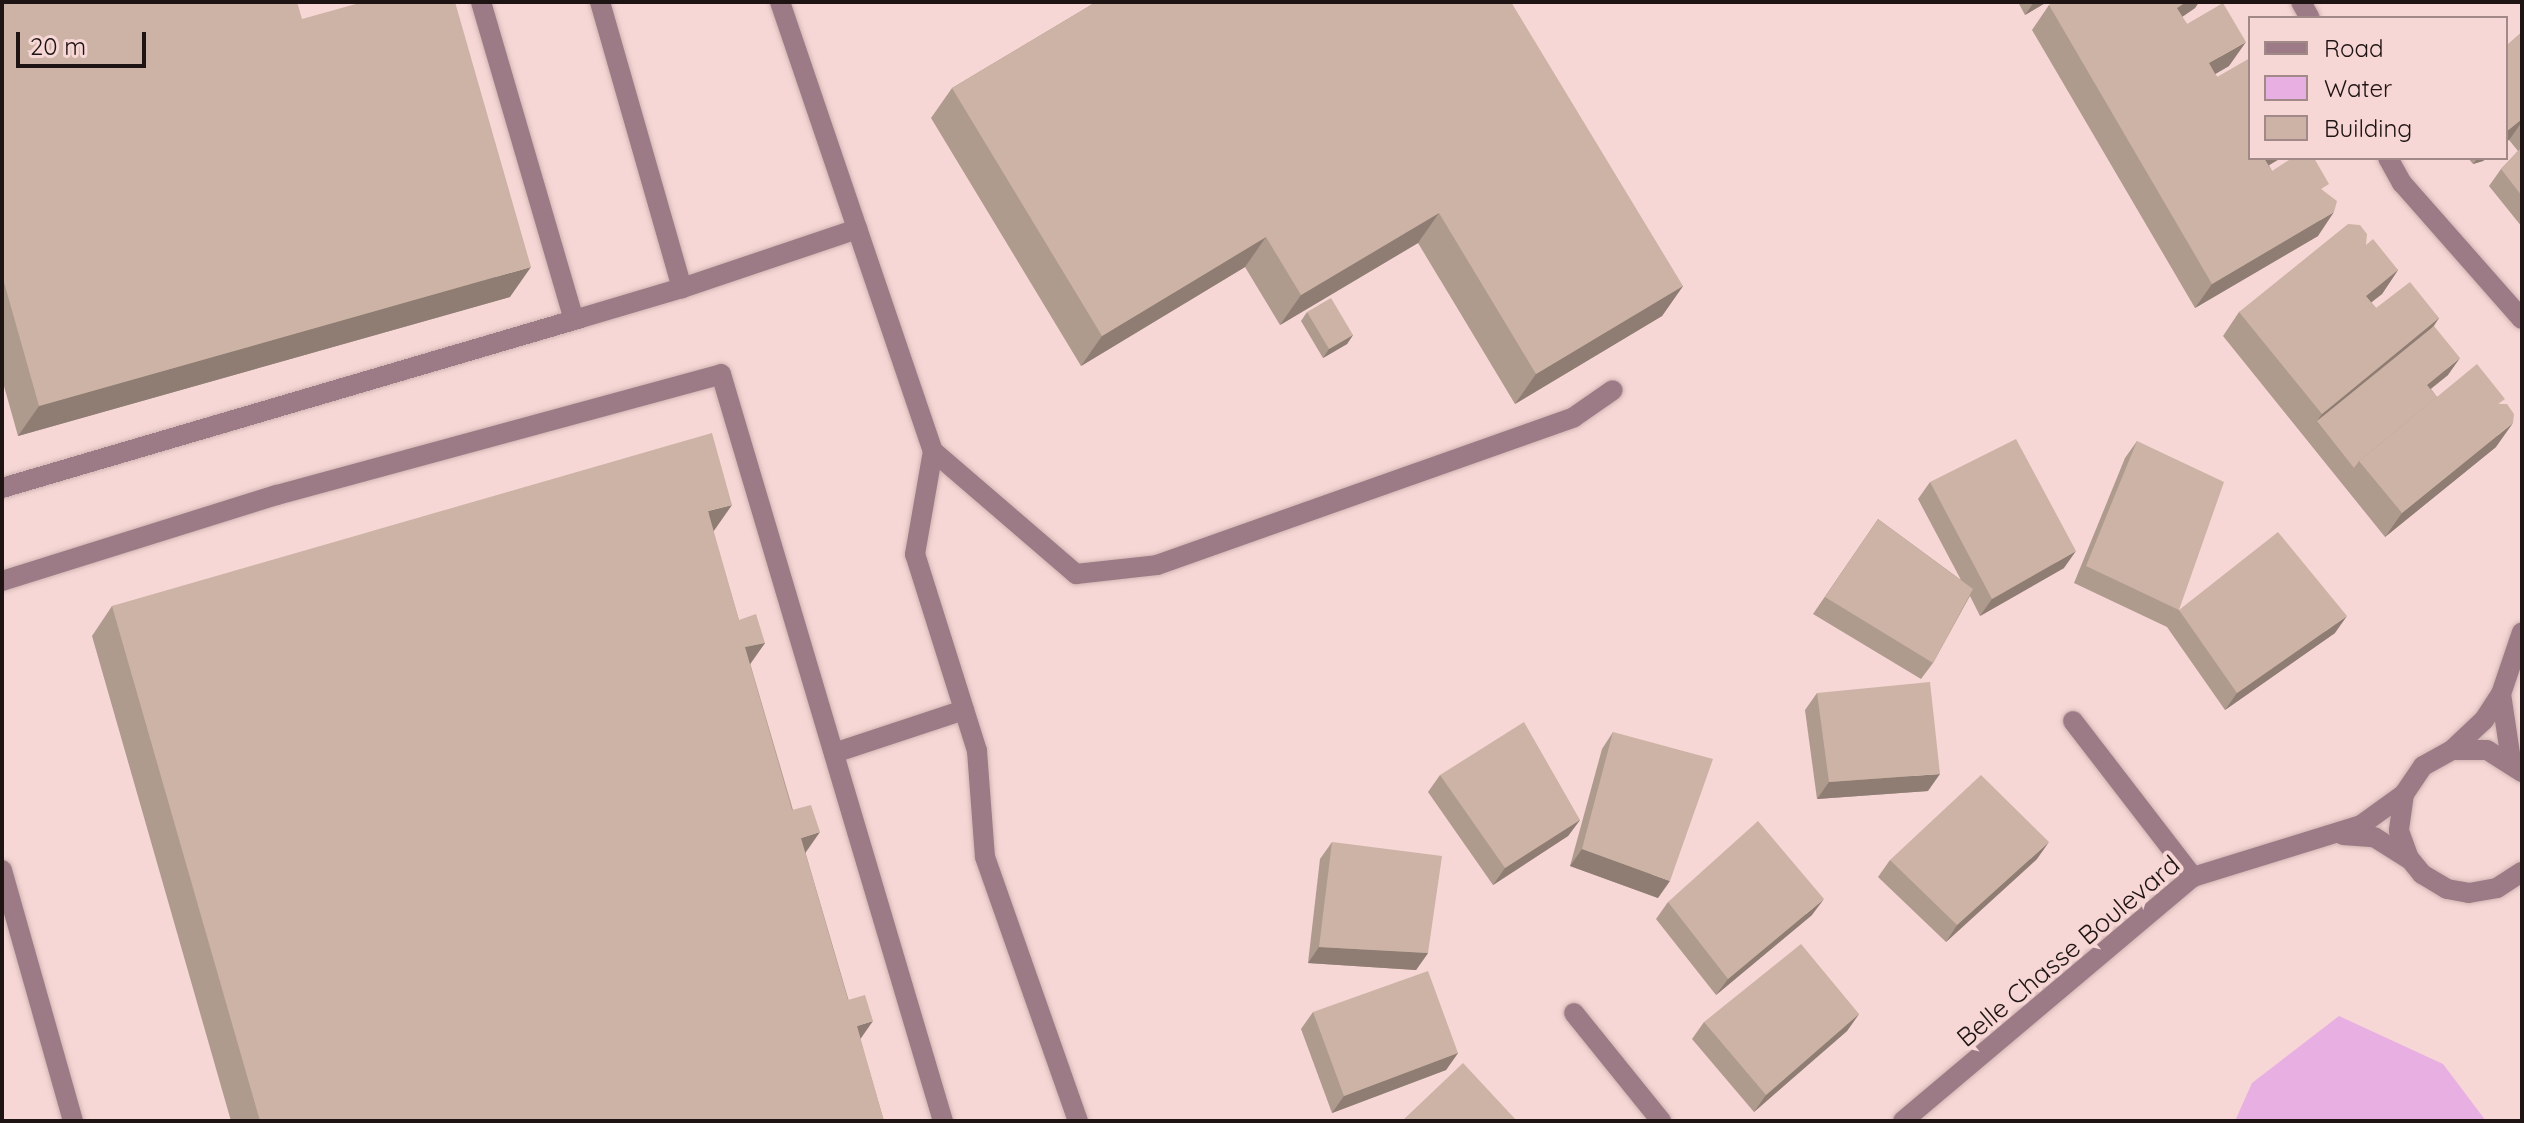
<!DOCTYPE html>
<html>
<head>
<meta charset="utf-8">
<style>
	body { margin:0 }
	#map { position:relative; width:2524px; height:1123px; overflow:hidden; background:#f6d7d5; font-family:Quicksand,sans-serif }
	div>[style] { position:absolute }
	[style*='--x'] { left:calc(var(--x)*1px); top:calc(var(--y)*1px); width:calc(var(--w)*1px); rotate:calc(var(--a)*1deg) }
	.water>* { inset:0; background:#e8afe3 }
	.roads { filter:drop-shadow(0 0 2px #cfb4b2) drop-shadow(0 0 2px #cfb4b2) }
	.lane>* { height:20px; margin:-10px; padding:0 10px; transform-origin:10px; border-radius:10px; background:#9c7b86 }
	.street>* { height:20px; margin:-10px; padding:0 10px; transform-origin:10px; border-radius:10px; background:#9c7b86 }
	.wall>* { inset:0; background:#af9a8e }
	.shaded-wall>* { inset:0; background:#8f7d74 }
	.building>* { inset:0; background:#ccb3a5 }
	span { translate:-50% -50%; white-space:nowrap; text-align:center; line-height:1.15; -webkit-text-stroke:8px #f6d7d5; paint-order:stroke }
	.street-label { font-size:26px; color:#1e1413 }
	.frame { position:absolute; inset:0; border:4px solid #1e1413; pointer-events:none }
	.legend { position:absolute; left:2248px; top:16px; width:260px; height:144px; box-sizing:border-box; background:#f6d7d5; border:2px solid #a08987; margin:0; padding:10px 14px; list-style:none; font-size:24px; color:#1e1413 }
	.legend li { display:flex; align-items:center; gap:16px; height:40px }
	.legend b { width:40px; border:2px solid #a08987 }
	.scale { position:absolute; left:16px; top:32px; width:130px; height:36px; box-sizing:border-box; border:4px solid #1e1413; border-top:0; padding-left:10px; font-size:24px; line-height:28px; white-space:nowrap; color:#1e1413; -webkit-text-stroke:6px #f6d7d5; paint-order:stroke }
</style>
</head>
<body>
<div id="map">
	<div class="water">
		<i style="clip-path:polygon(2339px 1016px,2443px 1064px,2486px 1121px,2235px 1121px,2252px 1083px)"></i>
	</div>
	<div class="roads">
		<div class="lane">
			<i style="--x:481;--y:2;--w:331;--a:73.7"></i>
			<i style="--x:574;--y:320;--w:113;--a:-16.5"></i>
			<i style="--x:600;--y:2;--w:298;--a:74"></i>
			<i style="--x:682;--y:288;--w:185;--a:-18.6"></i>
			<i style="--x:933;--y:451;--w:189;--a:40.7"></i>
			<i style="--x:1076;--y:574;--w:81;--a:-6.3"></i>
			<i style="--x:1157;--y:565;--w:442;--a:-19.5"></i>
			<i style="--x:1574;--y:417;--w:47;--a:-34.7"></i>
			<i style="--x:933;--y:451;--w:105;--a:99.9"></i>
			<i style="--x:915;--y:554;--w:207;--a:72.5"></i>
			<i style="--x:977;--y:751;--w:106;--a:85.7"></i>
			<i style="--x:985;--y:857;--w:280;--a:70.6"></i>
			<i style="--x:2;--y:488;--w:603;--a:-16.36"></i>
			<i style="--x:2;--y:581;--w:288;--a:-17.4"></i>
			<i style="--x:277;--y:495;--w:460;--a:-15.2"></i>
			<i style="--x:721;--y:374;--w:779;--a:73.45"></i>
			<i style="--x:834;--y:753;--w:137;--a:-18.3"></i>
			<i style="--x:2;--y:870;--w:261;--a:74.2"></i>
		</div>
		<div class="street">
			<i style="--x:780;--y:2;--w:474;--a:71.2"></i>
			<i style="--x:2301;--y:2;--w:18;--a:61"></i>
			<i style="--x:2388;--y:158;--w:29;--a:61"></i>
			<i style="--x:2402;--y:183;--w:181;--a:48.6"></i>
			<i style="--x:2501;--y:694;--w:67;--a:81.4"></i>
			<i style="--x:2073;--y:721;--w:197;--a:52.4"></i>
			<i style="--x:2452;--y:750;--w:44;--a:-43.2"></i>
			<i style="--x:2484;--y:720;--w:31;--a:-57"></i>
			<i style="--x:2501;--y:694;--w:65;--a:-71.3"></i>
			<i style="--x:2522;--y:772;--w:41;--a:-147.8"></i>
			<i style="--x:2487;--y:750;--w:35;--a:180"></i>
			<i style="--x:2452;--y:750;--w:33;--a:151"></i>
			<i style="--x:2423;--y:766;--w:34;--a:124"></i>
			<i style="--x:2404;--y:794;--w:37;--a:98"></i>
			<i style="--x:2399;--y:831;--w:29;--a:70"></i>
			<i style="--x:2409;--y:858;--w:21;--a:51"></i>
			<i style="--x:2422;--y:874;--w:29;--a:31"></i>
			<i style="--x:2447;--y:889;--w:22;--a:10"></i>
			<i style="--x:2469;--y:893;--w:28;--a:-10"></i>
			<i style="--x:2497;--y:888;--w:30;--a:-33"></i>
			<i style="--x:2343;--y:835;--w:31;--a:4"></i>
			<i style="--x:2374;--y:837;--w:41;--a:32.2"></i>
			<i style="--x:1574;--y:1013;--w:139;--a:51.1"></i>
			<i style="--x:1903;--y:1121;--w:379;--a:-40.1"></i>
			<i style="--x:2193;--y:877;--w:176;--a:-17.2"></i>
			<i style="--x:2361;--y:825;--w:53;--a:-35.8"></i>
		</div>
	</div>
	<div class="wall">
		<i style="clip-path:polygon(2px 2px,302px 19px,510px 297px,18px 436px,2px 379px)"></i>
		<i style="clip-path:polygon(1096px 2px,1683px 286px,1662px 316px,1515px 404px,1418px 243px,1280px 325px,1245px 267px,1081px 366px,931px 118px,952px 88px)"></i>
		<i style="clip-path:polygon(2018px 2px,2047px 2px,2025px 15px)"></i>
		<i style="clip-path:polygon(2055px 2px,2199px 2px,2195px 8px,2182px 17px,2187px 24px,2229px 66px,2215px 74px,2281px 158px,2269px 165px,2272px 171px,2324px 191px,2318px 236px,2195px 308px,2032px 30px,2049px 5px)"></i>
		<i style="clip-path:polygon(2522px 32px,2522px 227px,2489px 186px,2501px 169px,2518px 151px,2509px 140px,2510px 139px,2506px 142px,2506px 46px)"></i>
		<i style="clip-path:polygon(2468px 158px,2487px 158px,2483px 161px,2473px 164px)"></i>
		<i style="clip-path:polygon(2366px 245px,2398px 270px,2382px 294px,2371px 302px,2376px 308px,2439px 318px,2434px 326px,2448px 375px,2431px 389px,2437px 397px,2501px 404px,2496px 447px,2385px 537px,2223px 336px,2239px 312px)"></i>
		<i style="clip-path:polygon(1307px 312px,1353px 335px,1347px 344px,1323px 358px,1301px 321px)"></i>
		<i style="clip-path:polygon(2137px 441px,2179px 610px,2335px 633px,2225px 710px,2167px 627px,2074px 583px,2125px 458px)"></i>
		<i style="clip-path:polygon(1930px 482px,2064px 568px,1980px 616px,1970px 596px,1933px 663px,1921px 679px,1813px 614px,1878px 519px,1961px 580px,1918px 499px)"></i>
		<i style="clip-path:polygon(713px 532px,739px 620px,765px 643px,750px 663px,884px 1121px,231px 1121px,92px 636px,112px 606px)"></i>
		<i style="clip-path:polygon(1817px 693px,1928px 791px,1817px 799px,1805px 710px)"></i>
		<i style="clip-path:polygon(1613px 732px,1658px 898px,1570px 866px,1602px 749px)"></i>
		<i style="clip-path:polygon(1440px 775px,1580px 820px,1568px 836px,1493px 885px,1428px 792px)"></i>
		<i style="clip-path:polygon(1332px 842px,1428px 953px,1416px 970px,1308px 963px,1320px 859px)"></i>
		<i style="clip-path:polygon(2037px 859px,1946px 942px,1878px 877px,1890px 860px)"></i>
		<i style="clip-path:polygon(1668px 902px,1812px 915px,1716px 995px,1656px 919px)"></i>
		<i style="clip-path:polygon(1313px 1012px,1458px 1053px,1446px 1070px,1332px 1113px,1301px 1029px)"></i>
		<i style="clip-path:polygon(1859px 1014px,1847px 1031px,1754px 1112px,1692px 1039px,1704px 1022px)"></i>
	</div>
	<div class="shaded-wall">
		<i style="clip-path:polygon(2034px 2px,2047px 2px,2025px 15px)"></i>
		<i style="clip-path:polygon(2186px 2px,2199px 2px,2195px 8px,2160px 32px,2177px 8px)"></i>
		<i style="clip-path:polygon(2246px 42px,2229px 66px,2193px 87px,2209px 63px)"></i>
		<i style="clip-path:polygon(2522px 119px,2522px 125px,2521px 123px,2510px 139px,2506px 142px,2506px 132px)"></i>
		<i style="clip-path:polygon(2260px 158px,2281px 158px,2246px 179px)"></i>
		<i style="clip-path:polygon(2478px 158px,2487px 158px,2483px 161px,2473px 164px)"></i>
		<i style="clip-path:polygon(2334px 212px,2318px 236px,2195px 308px,2212px 284px)"></i>
		<i style="clip-path:polygon(1439px 213px,1418px 243px,1280px 325px,1301px 295px)"></i>
		<i style="clip-path:polygon(1266px 237px,1245px 267px,1081px 366px,1102px 336px)"></i>
		<i style="clip-path:polygon(531px 267px,510px 297px,18px 436px,39px 406px)"></i>
		<i style="clip-path:polygon(2398px 270px,2382px 294px,2349px 320px,2366px 296px)"></i>
		<i style="clip-path:polygon(1683px 286px,1662px 316px,1515px 404px,1536px 374px)"></i>
		<i style="clip-path:polygon(2439px 318px,2422px 342px,2317px 421px,2322px 414px)"></i>
		<i style="clip-path:polygon(1353px 335px,1347px 344px,1323px 358px,1329px 349px)"></i>
		<i style="clip-path:polygon(2460px 358px,2448px 375px,2415px 401px,2427px 385px)"></i>
		<i style="clip-path:polygon(2513px 423px,2496px 447px,2385px 537px,2402px 513px)"></i>
		<i style="clip-path:polygon(732px 505px,711px 535px,708px 511px)"></i>
		<i style="clip-path:polygon(2076px 551px,2064px 568px,1980px 616px,1992px 599px)"></i>
		<i style="clip-path:polygon(2347px 616px,2335px 633px,2225px 710px,2237px 693px)"></i>
		<i style="clip-path:polygon(765px 643px,744px 673px,745px 647px)"></i>
		<i style="clip-path:polygon(1940px 774px,1928px 791px,1817px 799px,1829px 782px)"></i>
		<i style="clip-path:polygon(1580px 820px,1568px 836px,1493px 885px,1505px 868px)"></i>
		<i style="clip-path:polygon(820px 832px,799px 862px,801px 838px)"></i>
		<i style="clip-path:polygon(2049px 842px,2037px 859px,1946px 942px,1957px 925px)"></i>
		<i style="clip-path:polygon(1582px 849px,1670px 881px,1658px 898px,1570px 866px)"></i>
		<i style="clip-path:polygon(1824px 899px,1812px 915px,1716px 995px,1728px 979px)"></i>
		<i style="clip-path:polygon(1319px 947px,1428px 953px,1416px 970px,1308px 963px)"></i>
		<i style="clip-path:polygon(1859px 1014px,1847px 1031px,1754px 1112px,1766px 1095px)"></i>
		<i style="clip-path:polygon(873px 1021px,852px 1051px,857px 1026px)"></i>
		<i style="clip-path:polygon(1458px 1053px,1446px 1070px,1332px 1113px,1344px 1096px)"></i>
	</div>
	<div class="building">
		<i style="clip-path:polygon(2px 2px,297px 2px,302px 19px,363px 2px,455px 2px,531px 267px,39px 406px,2px 275px)"></i>
		<i style="clip-path:polygon(1096px 2px,1511px 2px,1683px 286px,1536px 374px,1439px 213px,1301px 295px,1266px 237px,1102px 336px,952px 88px)"></i>
		<i style="clip-path:polygon(2055px 2px,2186px 2px,2177px 8px,2187px 24px,2223px 3px,2246px 42px,2209px 63px,2217px 77px,2250px 58px,2250px 158px,2264px 158px,2272px 171px,2292px 158px,2314px 158px,2329px 184px,2321px 189px,2337px 201px,2334px 212px,2212px 284px,2049px 5px)"></i>
		<i style="clip-path:polygon(2522px 32px,2522px 119px,2506px 132px,2506px 46px)"></i>
		<i style="clip-path:polygon(2522px 147px,2522px 196px,2501px 169px)"></i>
		<i style="clip-path:polygon(2348px 224px,2360px 225px,2367px 234px,2366px 245px,2373px 239px,2398px 270px,2366px 296px,2376px 308px,2410px 282px,2439px 318px,2322px 414px,2239px 312px)"></i>
		<i style="clip-path:polygon(1331px 298px,1353px 335px,1329px 349px,1307px 312px)"></i>
		<i style="clip-path:polygon(2434px 326px,2460px 358px,2427px 385px,2437px 397px,2359px 461px,2354px 468px,2317px 421px)"></i>
		<i style="clip-path:polygon(2477px 364px,2505px 399px,2498px 404px,2507px 404px,2514px 414px,2513px 423px,2402px 513px,2359px 461px)"></i>
		<i style="clip-path:polygon(712px 433px,732px 505px,708px 511px,739px 620px,756px 614px,765px 643px,745px 647px,792px 810px,811px 805px,820px 832px,801px 838px,848px 1000px,865px 995px,873px 1021px,857px 1026px,884px 1121px,260px 1121px,112px 606px)"></i>
		<i style="clip-path:polygon(2016px 439px,2076px 551px,1992px 599px,1930px 482px)"></i>
		<i style="clip-path:polygon(2137px 441px,2224px 482px,2179px 610px,2086px 566px)"></i>
		<i style="clip-path:polygon(1878px 519px,1973px 589px,1933px 663px,1825px 597px)"></i>
		<i style="clip-path:polygon(2278px 532px,2347px 616px,2237px 693px,2179px 610px)"></i>
		<i style="clip-path:polygon(1930px 682px,1940px 774px,1829px 782px,1817px 693px)"></i>
		<i style="clip-path:polygon(1524px 722px,1580px 820px,1505px 868px,1440px 775px)"></i>
		<i style="clip-path:polygon(1613px 732px,1713px 759px,1670px 881px,1582px 849px)"></i>
		<i style="clip-path:polygon(1981px 775px,2049px 842px,1957px 925px,1890px 860px)"></i>
		<i style="clip-path:polygon(1758px 821px,1824px 899px,1728px 979px,1668px 902px)"></i>
		<i style="clip-path:polygon(1332px 842px,1442px 856px,1428px 953px,1319px 947px)"></i>
		<i style="clip-path:polygon(1801px 944px,1859px 1014px,1766px 1095px,1704px 1022px)"></i>
		<i style="clip-path:polygon(1428px 971px,1458px 1053px,1344px 1096px,1313px 1012px)"></i>
		<i style="clip-path:polygon(1463px 1063px,1517px 1121px,1402px 1121px)"></i>
	</div>
	<div class="street-label">
		<span style="left:2068px;top:951px;rotate:-40deg">Belle Chasse Boulevard</span>
	</div>
	<div class="frame"></div>
	<ul class="legend">
	<li><b style="height:10px;background:#9c7b86"></b>Road</li>
	<li><b style="height:22px;background:#e8afe3"></b>Water</li>
	<li><b style="height:22px;background:#ccb3a5"></b>Building</li>
	</ul>
	<div class="scale">20 m</div>
</div>
</body>
</html>
